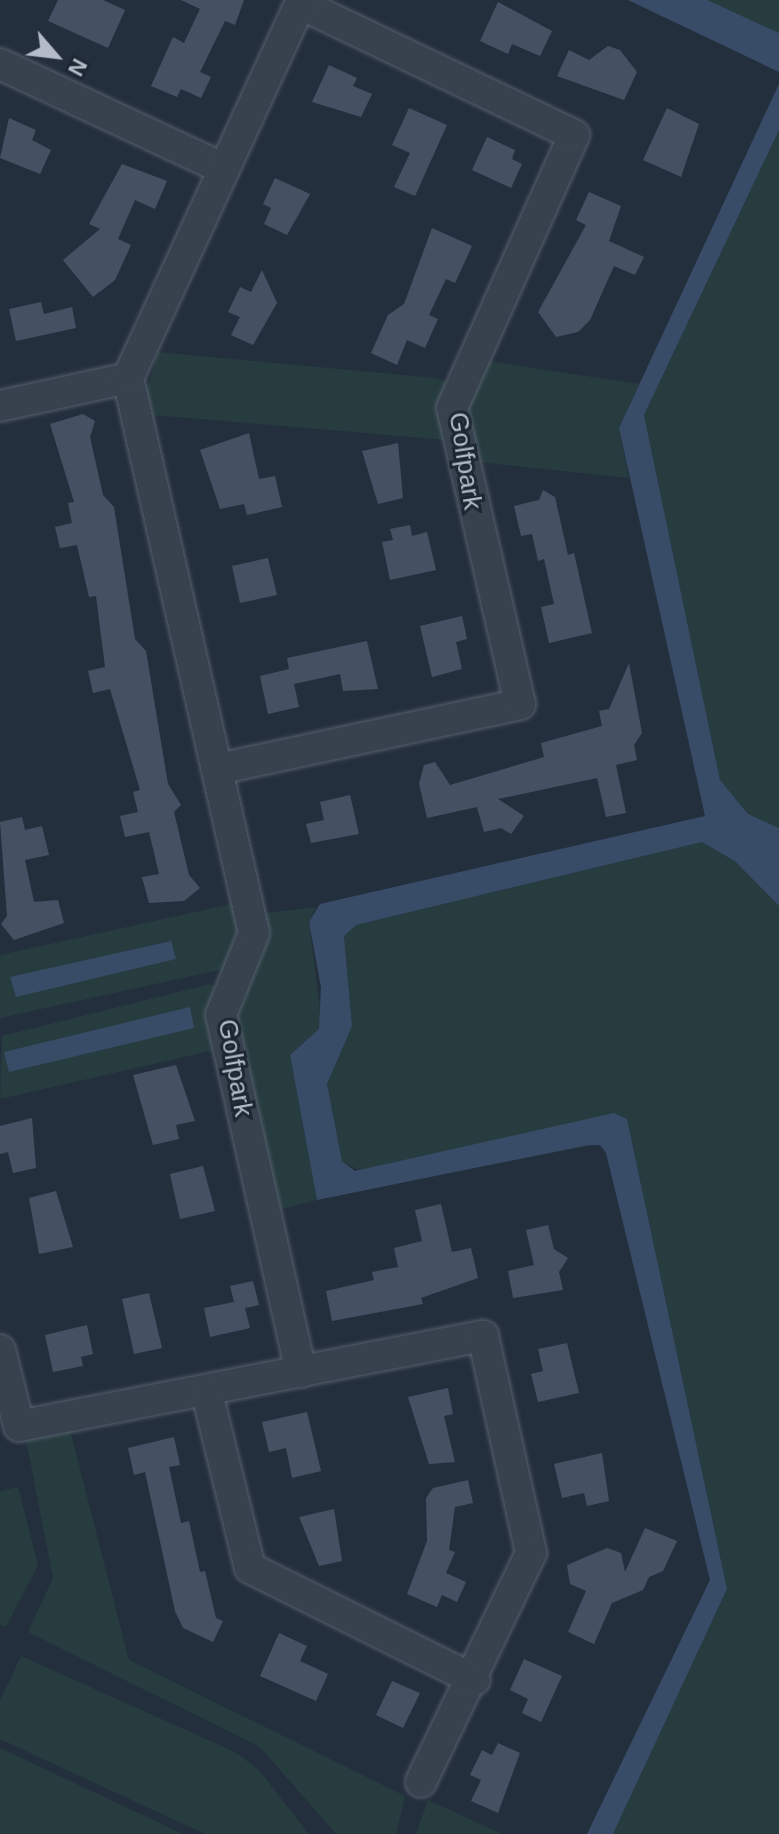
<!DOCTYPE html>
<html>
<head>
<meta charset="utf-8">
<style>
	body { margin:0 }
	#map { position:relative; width:779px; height:1834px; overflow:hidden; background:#242f3e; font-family:Helvetica,sans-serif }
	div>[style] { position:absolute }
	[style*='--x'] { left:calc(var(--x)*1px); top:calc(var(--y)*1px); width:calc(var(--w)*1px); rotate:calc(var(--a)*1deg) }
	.green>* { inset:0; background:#263c3f }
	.water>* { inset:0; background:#394c67 }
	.building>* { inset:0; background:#455162 }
	.roads { filter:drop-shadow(0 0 2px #565f6c) drop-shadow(0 0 2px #565f6c) }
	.minor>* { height:30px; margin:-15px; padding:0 15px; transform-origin:15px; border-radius:15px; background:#38414e }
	span { translate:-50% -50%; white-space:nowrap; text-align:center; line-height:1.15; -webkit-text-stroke:6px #1d2633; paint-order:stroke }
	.street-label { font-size:26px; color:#b4bcc9 }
	.north { position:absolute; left:16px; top:16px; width:80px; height:80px; -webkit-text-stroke:6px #1d2633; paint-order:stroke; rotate:118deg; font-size:22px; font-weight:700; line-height:32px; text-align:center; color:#b4bcc9 }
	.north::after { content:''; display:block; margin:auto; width:28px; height:36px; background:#b4bcc9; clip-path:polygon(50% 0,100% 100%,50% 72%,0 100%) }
</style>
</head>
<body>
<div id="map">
	<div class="green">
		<i style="clip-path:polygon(695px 0,779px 0,779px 38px)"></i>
		<i style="clip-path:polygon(779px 130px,779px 828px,748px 814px,720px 780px,644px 415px)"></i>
		<i style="clip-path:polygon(158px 352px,436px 378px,450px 383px,446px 440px,153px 415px,147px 390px)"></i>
		<i style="clip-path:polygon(486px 361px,639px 384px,619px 428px,629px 478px,478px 462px,466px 404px)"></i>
		<i style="clip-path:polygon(702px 842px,736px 862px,779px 906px,779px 1834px,613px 1834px,727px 1589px,631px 1138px,357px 1190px,358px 1170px,342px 1161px,327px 1084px,352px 1025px,344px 935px,356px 925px)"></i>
		<i style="clip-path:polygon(evenodd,236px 903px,239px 939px,224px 969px,0 1018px,0 955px,236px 903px,170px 941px,175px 959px,17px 996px,11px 978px,170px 941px)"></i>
		<i style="clip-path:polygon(316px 907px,309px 922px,321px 1018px,319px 1029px,290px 1055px,317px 1200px,275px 1211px,233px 1018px,269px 934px,265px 913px)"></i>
		<i style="clip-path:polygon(210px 984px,217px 988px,215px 1050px,0 1099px,2px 1036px)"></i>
		<i style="clip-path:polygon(70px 1430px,129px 1660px,405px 1796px,396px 1834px,336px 1834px,260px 1747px,28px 1632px,53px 1578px,26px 1440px)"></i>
		<i style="clip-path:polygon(18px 1487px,38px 1565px,6px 1627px,0 1625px,0 1491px)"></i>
		<i style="clip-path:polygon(21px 1656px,235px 1752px,258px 1769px,309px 1834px,205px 1834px,0 1739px,0 1701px)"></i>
		<i style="clip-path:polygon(0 1748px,183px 1834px,0 1834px)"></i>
		<i style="clip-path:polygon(428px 1800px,502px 1834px,416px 1834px)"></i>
	</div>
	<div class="water">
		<i style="clip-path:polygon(628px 0,707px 0,779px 33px,779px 72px)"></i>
		<i style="clip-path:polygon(779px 84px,779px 130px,644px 415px,720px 780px,748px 814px,779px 828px,779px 906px,736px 862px,702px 842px,356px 925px,344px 936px,352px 1026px,327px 1084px,342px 1161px,355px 1171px,614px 1113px,627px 1119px,727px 1589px,613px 1834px,587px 1834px,710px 1580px,606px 1153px,600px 1145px,588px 1145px,317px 1200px,290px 1055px,319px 1029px,321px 987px,309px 922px,320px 904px,705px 816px,619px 428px)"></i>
		<i style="clip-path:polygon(171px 941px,176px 959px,16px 997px,10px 977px)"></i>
		<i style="clip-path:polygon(190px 1007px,194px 1028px,9px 1072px,4px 1052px)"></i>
	</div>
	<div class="building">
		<i style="clip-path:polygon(58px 0,103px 0,125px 10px,108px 48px,48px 21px)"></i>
		<i style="clip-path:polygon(181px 0,244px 0,235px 25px,225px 21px,200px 72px,211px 77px,201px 98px,181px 89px,177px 97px,151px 86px,173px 37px,184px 43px,200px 9px)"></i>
		<i style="clip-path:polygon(498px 2px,552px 31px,540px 56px,512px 44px,508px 54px,480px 41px)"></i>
		<i style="clip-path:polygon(608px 46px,620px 50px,637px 72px,624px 100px,557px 76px,569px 50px,589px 60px)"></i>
		<i style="clip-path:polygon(329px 65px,357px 78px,353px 86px,372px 94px,361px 117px,312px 102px)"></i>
		<i style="clip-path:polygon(409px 108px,447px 125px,415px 196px,394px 187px,410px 153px,392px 145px)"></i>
		<i style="clip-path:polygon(667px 108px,699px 124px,681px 177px,643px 160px)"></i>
		<i style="clip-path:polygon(9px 118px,36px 130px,32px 140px,51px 150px,40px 174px,0 158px)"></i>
		<i style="clip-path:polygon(487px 137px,515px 150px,512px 159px,522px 164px,511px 188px,472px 170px)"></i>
		<i style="clip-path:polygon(122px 164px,167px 181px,155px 209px,135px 200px,118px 239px,131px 245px,115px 280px,93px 297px,63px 260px,100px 229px,89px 224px)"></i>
		<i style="clip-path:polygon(275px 178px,310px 194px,287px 235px,264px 224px,271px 208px,263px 204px)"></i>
		<i style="clip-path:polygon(589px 192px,621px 206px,609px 241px,644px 257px,635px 275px,614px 266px,590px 320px,578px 332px,556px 337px,538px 312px,586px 225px,576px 220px)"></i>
		<i style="clip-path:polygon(432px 228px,472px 246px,455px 283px,446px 279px,429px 315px,438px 319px,425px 348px,407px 340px,397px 365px,371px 353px,388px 315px,404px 304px)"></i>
		<i style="clip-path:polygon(262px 270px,277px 303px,253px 345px,231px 335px,240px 317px,228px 312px,240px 287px,251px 292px)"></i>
		<i style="clip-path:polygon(41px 302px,44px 314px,72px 307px,76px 328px,16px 341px,9px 309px)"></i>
		<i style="clip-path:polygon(83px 414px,95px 421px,90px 437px,103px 495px,114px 507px,135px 639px,146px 651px,168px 784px,181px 805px,174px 812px,189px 875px,200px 888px,184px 901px,149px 903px,142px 877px,159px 874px,149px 832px,125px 837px,120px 816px,138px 812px,133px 792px,140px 790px,110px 689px,93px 693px,88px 671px,105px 667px,96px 596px,89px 597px,77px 545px,60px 548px,55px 527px,72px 523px,68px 503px,74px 502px,50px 424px)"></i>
		<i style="clip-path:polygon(249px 433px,259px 479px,275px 476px,282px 507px,247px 515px,244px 504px,220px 509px,200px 450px)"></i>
		<i style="clip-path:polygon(398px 443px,403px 498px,378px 504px,362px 451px)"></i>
		<i style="clip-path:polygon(543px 490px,555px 497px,568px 555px,574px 553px,592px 633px,549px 643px,541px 607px,554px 604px,544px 559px,538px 561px,532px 534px,521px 536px,514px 506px,539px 500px)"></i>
		<i style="clip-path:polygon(410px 525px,412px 536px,427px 532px,436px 570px,390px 580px,382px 542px,393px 540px,390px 529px)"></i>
		<i style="clip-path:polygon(268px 558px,277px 595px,240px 603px,232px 566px)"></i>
		<i style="clip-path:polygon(462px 616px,467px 639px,456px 642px,462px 669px,432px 677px,420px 626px)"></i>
		<i style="clip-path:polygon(367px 641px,378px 689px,343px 691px,340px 674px,294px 684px,299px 707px,268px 714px,260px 676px,289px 669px,287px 658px)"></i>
		<i style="clip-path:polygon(629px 663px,642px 733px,634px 745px,637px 760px,616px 765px,626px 813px,606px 817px,597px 778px,498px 799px,524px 816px,511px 834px,501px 828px,484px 832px,477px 807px,427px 818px,419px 784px,424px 765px,435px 762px,450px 785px,544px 757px,541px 743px,602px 726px,599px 711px,609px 709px)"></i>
		<i style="clip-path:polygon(350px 795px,359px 834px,311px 843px,306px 824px,324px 820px,320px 802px)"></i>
		<i style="clip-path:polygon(22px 817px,25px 830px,42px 826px,49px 855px,25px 860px,34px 902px,58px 900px,64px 923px,14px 940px,1px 924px,7px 916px,0 822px)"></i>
		<i style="clip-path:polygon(176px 1065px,195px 1121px,176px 1125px,179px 1139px,153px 1145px,133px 1075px)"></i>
		<i style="clip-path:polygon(32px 1118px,36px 1168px,13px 1173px,8px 1152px,0 1154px,0 1126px)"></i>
		<i style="clip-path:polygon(203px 1166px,215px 1211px,180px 1219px,170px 1174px)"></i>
		<i style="clip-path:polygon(56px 1191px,73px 1247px,39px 1254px,29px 1198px)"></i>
		<i style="clip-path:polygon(441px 1204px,452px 1252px,471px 1248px,478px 1278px,421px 1298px,423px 1304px,332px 1321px,326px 1291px,374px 1280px,372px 1272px,398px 1267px,394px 1248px,422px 1241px,415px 1210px)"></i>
		<i style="clip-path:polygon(548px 1225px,554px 1249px,568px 1258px,559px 1272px,563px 1290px,513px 1298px,508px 1271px,534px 1265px,526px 1230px)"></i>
		<i style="clip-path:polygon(253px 1281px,259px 1305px,245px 1308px,250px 1328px,210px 1337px,204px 1308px,234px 1302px,230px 1286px)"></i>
		<i style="clip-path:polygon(149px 1293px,162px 1348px,134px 1354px,122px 1299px)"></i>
		<i style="clip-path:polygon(87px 1325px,93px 1354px,81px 1357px,83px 1366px,53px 1372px,45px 1335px)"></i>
		<i style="clip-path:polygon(567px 1343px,579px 1393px,538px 1402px,531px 1374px,543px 1371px,538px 1349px)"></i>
		<i style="clip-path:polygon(448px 1388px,453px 1414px,444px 1416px,455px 1462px,429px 1464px,408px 1397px)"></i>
		<i style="clip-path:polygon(307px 1412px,321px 1471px,292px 1478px,286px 1448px,269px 1452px,262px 1422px)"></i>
		<i style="clip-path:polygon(174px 1437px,180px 1465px,169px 1467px,181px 1523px,189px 1521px,200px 1572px,205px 1571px,216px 1618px,223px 1621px,213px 1642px,183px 1628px,175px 1611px,145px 1472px,134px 1475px,128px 1448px)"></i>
		<i style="clip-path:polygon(602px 1453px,609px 1501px,587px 1506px,584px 1493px,562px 1498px,554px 1464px)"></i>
		<i style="clip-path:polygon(468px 1480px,473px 1503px,455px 1507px,449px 1550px,455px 1552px,446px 1573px,466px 1582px,457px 1602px,442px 1595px,437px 1607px,407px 1594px,427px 1541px,426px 1498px,433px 1488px)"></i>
		<i style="clip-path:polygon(334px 1509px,342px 1561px,319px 1566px,299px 1517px)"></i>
		<i style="clip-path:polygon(645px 1528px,677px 1541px,663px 1571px,649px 1577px,643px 1590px,612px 1603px,594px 1644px,568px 1632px,586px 1591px,570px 1584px,567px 1565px,607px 1548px,621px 1553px,625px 1572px)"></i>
		<i style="clip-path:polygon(279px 1633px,307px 1646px,300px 1661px,328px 1674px,316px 1701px,260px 1676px)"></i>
		<i style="clip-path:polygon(524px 1659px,562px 1676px,541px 1722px,522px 1713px,528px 1699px,510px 1690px)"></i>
		<i style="clip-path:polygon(392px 1681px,420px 1693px,403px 1728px,376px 1715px)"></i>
		<i style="clip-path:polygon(498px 1743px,520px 1753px,498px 1813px,471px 1801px,481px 1780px,470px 1775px,482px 1750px,492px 1755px)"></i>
	</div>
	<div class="roads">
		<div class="minor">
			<i style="--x:0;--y:64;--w:245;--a:25.1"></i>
			<i style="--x:0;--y:406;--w:131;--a:-12.3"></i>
			<i style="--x:218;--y:769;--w:309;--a:-12.1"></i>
			<i style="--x:520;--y:704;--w:304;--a:-102.9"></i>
			<i style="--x:452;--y:408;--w:299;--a:-65.9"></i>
			<i style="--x:574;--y:135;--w:303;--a:-154.4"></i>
			<i style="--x:0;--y:1350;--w:78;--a:76"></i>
			<i style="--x:19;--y:1426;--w:473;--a:-11"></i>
			<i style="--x:483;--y:1336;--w:222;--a:77.5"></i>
			<i style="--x:531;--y:1553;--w:254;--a:115.7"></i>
			<i style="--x:301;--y:1372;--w:366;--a:-102.6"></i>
			<i style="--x:221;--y:1015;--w:88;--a:-68.1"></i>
			<i style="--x:254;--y:933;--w:569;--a:-102.79"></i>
			<i style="--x:128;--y:378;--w:416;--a:-65.3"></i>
			<i style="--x:207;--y:1393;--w:180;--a:76.2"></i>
			<i style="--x:250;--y:1568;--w:251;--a:26.5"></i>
		</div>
	</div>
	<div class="street-label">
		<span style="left:465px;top:461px;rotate:81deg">Golfpark</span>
		<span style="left:235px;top:1068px;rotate:80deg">Golfpark</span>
	</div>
	<div class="north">N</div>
</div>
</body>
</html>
